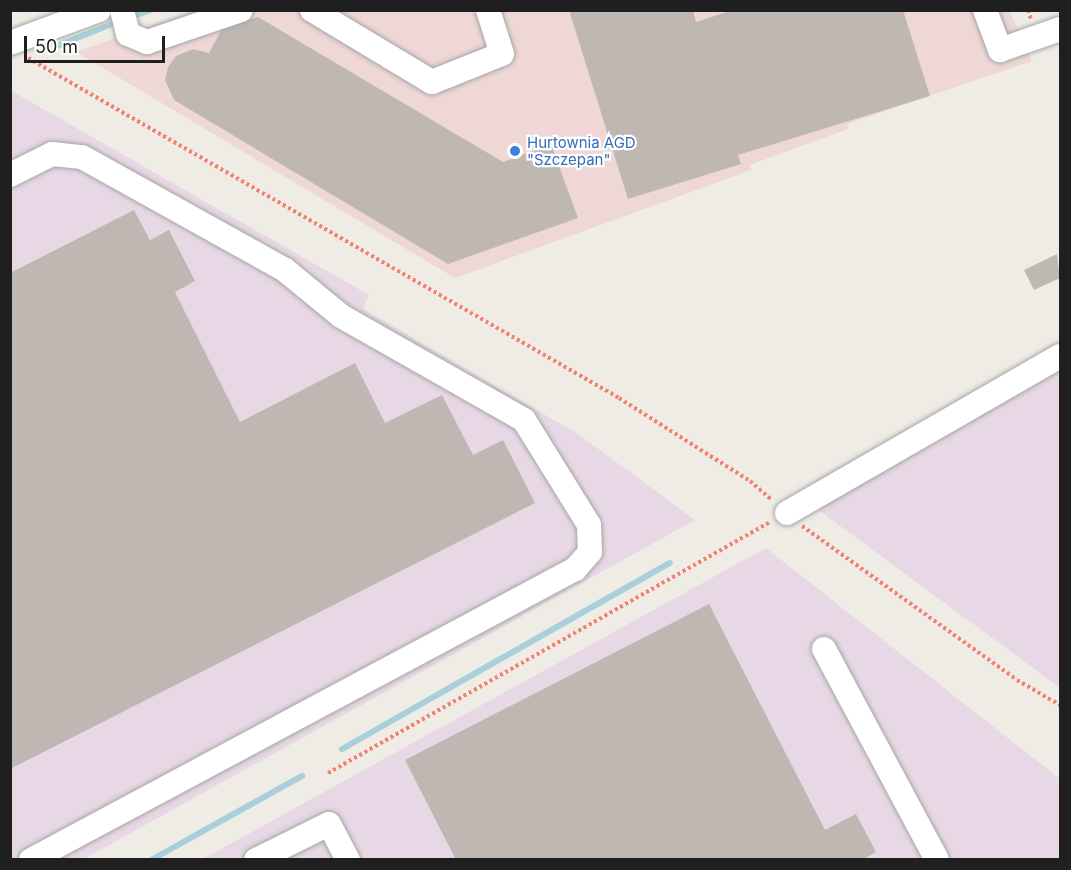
<!DOCTYPE html>
<html>
<head>
<meta charset="utf-8">
<style>
	body { margin:0 }
	#map { position:relative; width:1071px; height:870px; overflow:hidden; background:#efece5; font-family:Inter,sans-serif }
	div>[style] { position:absolute }
	[style*='--x'] { left:calc(var(--x)*1px); top:calc(var(--y)*1px); width:calc(var(--w)*1px); rotate:calc(var(--a)*1deg) }
	.commercial>* { inset:0; background:#efd7d6 }
	.industrial>* { inset:0; background:#e8d8e5 }
	.stream>* { height:6px; margin:-3px; padding:0 3px; transform-origin:3px; border-radius:3px; background:#a8cfda }
	.building>* { inset:0; background:#bfb8b2 }
	.path>* { height:4px; margin-top:-2px; transform-origin:0; background:repeating-linear-gradient(90deg,#f28173 0 3px,transparent 0 6px) }
	.roads { filter:drop-shadow(0 0 2px #a6a6a6) drop-shadow(0 0 2px #a6a6a6) }
	.minor>* { height:24px; margin:-12px; padding:0 12px; transform-origin:12px; border-radius:12px; background:#fff }
	.dots>* { width:16px; height:16px; translate:-50% -50%; box-sizing:border-box; border:3px solid #fff; border-radius:50% }
	span { translate:-50% -50%; white-space:nowrap; text-align:center; line-height:1.15; -webkit-text-stroke:4.5px #fff; paint-order:stroke }
	.shop-label { font-size:15px; color:#366cbe }
	.left { translate:0 -50%; text-align:left }
	.frame { position:absolute; inset:0; border:12px solid #1f1f1f; pointer-events:none }
	.scale { position:absolute; left:24px; top:36px; width:141px; height:27px; box-sizing:border-box; border:3px solid #1f1f1f; border-top:0; padding-left:8px; font-size:18px; line-height:21px; white-space:nowrap; color:#1f1f1f; -webkit-text-stroke:4px #fff; paint-order:stroke }
</style>
</head>
<body>
<div id="map">
	<div class="commercial">
		<i style="clip-path:polygon(195px 10px,1009px 10px,1032px 61px,847px 124px,848px 129px,750px 165px,751px 170px,455px 278px,76px 52px)"></i>
	</div>
	<div class="industrial">
		<i style="clip-path:polygon(10px 90px,369px 295px,363px 309px,578px 434px,695px 520px,84px 859px,11px 859px)"></i>
		<i style="clip-path:polygon(1060px 368px,1060px 688px,813px 506px)"></i>
		<i style="clip-path:polygon(766px 548px,1060px 779px,1060px 859px,201px 860px)"></i>
	</div>
	<div class="stream">
		<i style="--x:133;--y:16;--w:18;--a:-19"></i>
		<i style="--x:57;--y:46;--w:59;--a:-21.8"></i>
		<i style="--x:342;--y:749;--w:377;--a:-29.6"></i>
		<i style="--x:151;--y:860;--w:173;--a:-29.1"></i>
	</div>
	<div class="building">
		<i style="clip-path:polygon(569px 10px,693px 10px,696px 22px,733px 10px,903px 10px,930px 96px,738px 155px,741px 164px,628px 199px)"></i>
		<i style="clip-path:polygon(258px 17px,503px 162px,551px 144px,578px 218px,448px 264px,174px 100px,165px 80px,168px 67px,176px 56px,193px 49px,209px 53px,223px 27px)"></i>
		<i style="clip-path:polygon(134px 210px,150px 240px,169px 230px,195px 281px,175px 292px,240px 422px,355px 363px,385px 423px,442px 395px,473px 455px,503px 440px,535px 503px,10px 769px,10px 273px)"></i>
		<i style="clip-path:polygon(1057px 254px,1060px 278px,1034px 290px,1024px 270px)"></i>
		<i style="clip-path:polygon(709px 604px,825px 830px,856px 814px,876px 852px,862px 860px,456px 860px,405px 760px)"></i>
	</div>
	<div class="path">
		<i style="--x:1028;--y:10;--w:9;--a:72"></i>
		<i style="--x:28;--y:58;--w:682;--a:29.91"></i>
		<i style="--x:619;--y:398;--w:155;--a:32.4"></i>
		<i style="--x:750;--y:481;--w:29;--a:41"></i>
		<i style="--x:802;--y:526;--w:264;--a:35.6"></i>
		<i style="--x:1017;--y:680;--w:50;--a:30.2"></i>
		<i style="--x:328;--y:773;--w:508;--a:-29.59"></i>
	</div>
	<div class="roads">
		<div class="minor">
			<i style="--x:122;--y:10;--w:25;--a:76"></i>
			<i style="--x:128;--y:34;--w:21;--a:23"></i>
			<i style="--x:147;--y:42;--w:99;--a:-18.8"></i>
			<i style="--x:312;--y:10;--w:140;--a:31"></i>
			<i style="--x:432;--y:82;--w:75;--a:-21.8"></i>
			<i style="--x:502;--y:54;--w:46;--a:-107.7"></i>
			<i style="--x:985;--y:10;--w:43;--a:69.4"></i>
			<i style="--x:1000;--y:50;--w:64;--a:-19.3"></i>
			<i style="--x:10;--y:43;--w:95;--a:-20.3"></i>
			<i style="--x:10;--y:175;--w:47;--a:-26.6"></i>
			<i style="--x:52;--y:154;--w:30;--a:6"></i>
			<i style="--x:82;--y:157;--w:232;--a:29.1"></i>
			<i style="--x:285;--y:270;--w:72;--a:39.4"></i>
			<i style="--x:341;--y:316;--w:210;--a:29.6"></i>
			<i style="--x:524;--y:420;--w:123;--a:58.2"></i>
			<i style="--x:589;--y:525;--w:27;--a:88"></i>
			<i style="--x:590;--y:552;--w:23;--a:131"></i>
			<i style="--x:575;--y:569;--w:617;--a:151.86"></i>
			<i style="--x:787;--y:513;--w:315;--a:-29.9"></i>
			<i style="--x:824;--y:649;--w:239;--a:61.8"></i>
			<i style="--x:256;--y:860;--w:81;--a:-26.3"></i>
			<i style="--x:329;--y:824;--w:41;--a:62.2"></i>
		</div>
	</div>
	<div class="dots">
		<i style="left:515px;top:151px;background:#3f7fe0"></i>
	</div>
	<div class="shop-label">
		<span class="left" style="left:527px;top:151px">Hurtownia AGD<br>"Szczepan"</span>
	</div>
	<div class="frame"></div>
	<div class="scale">50 m</div>
</div>
</body>
</html>
